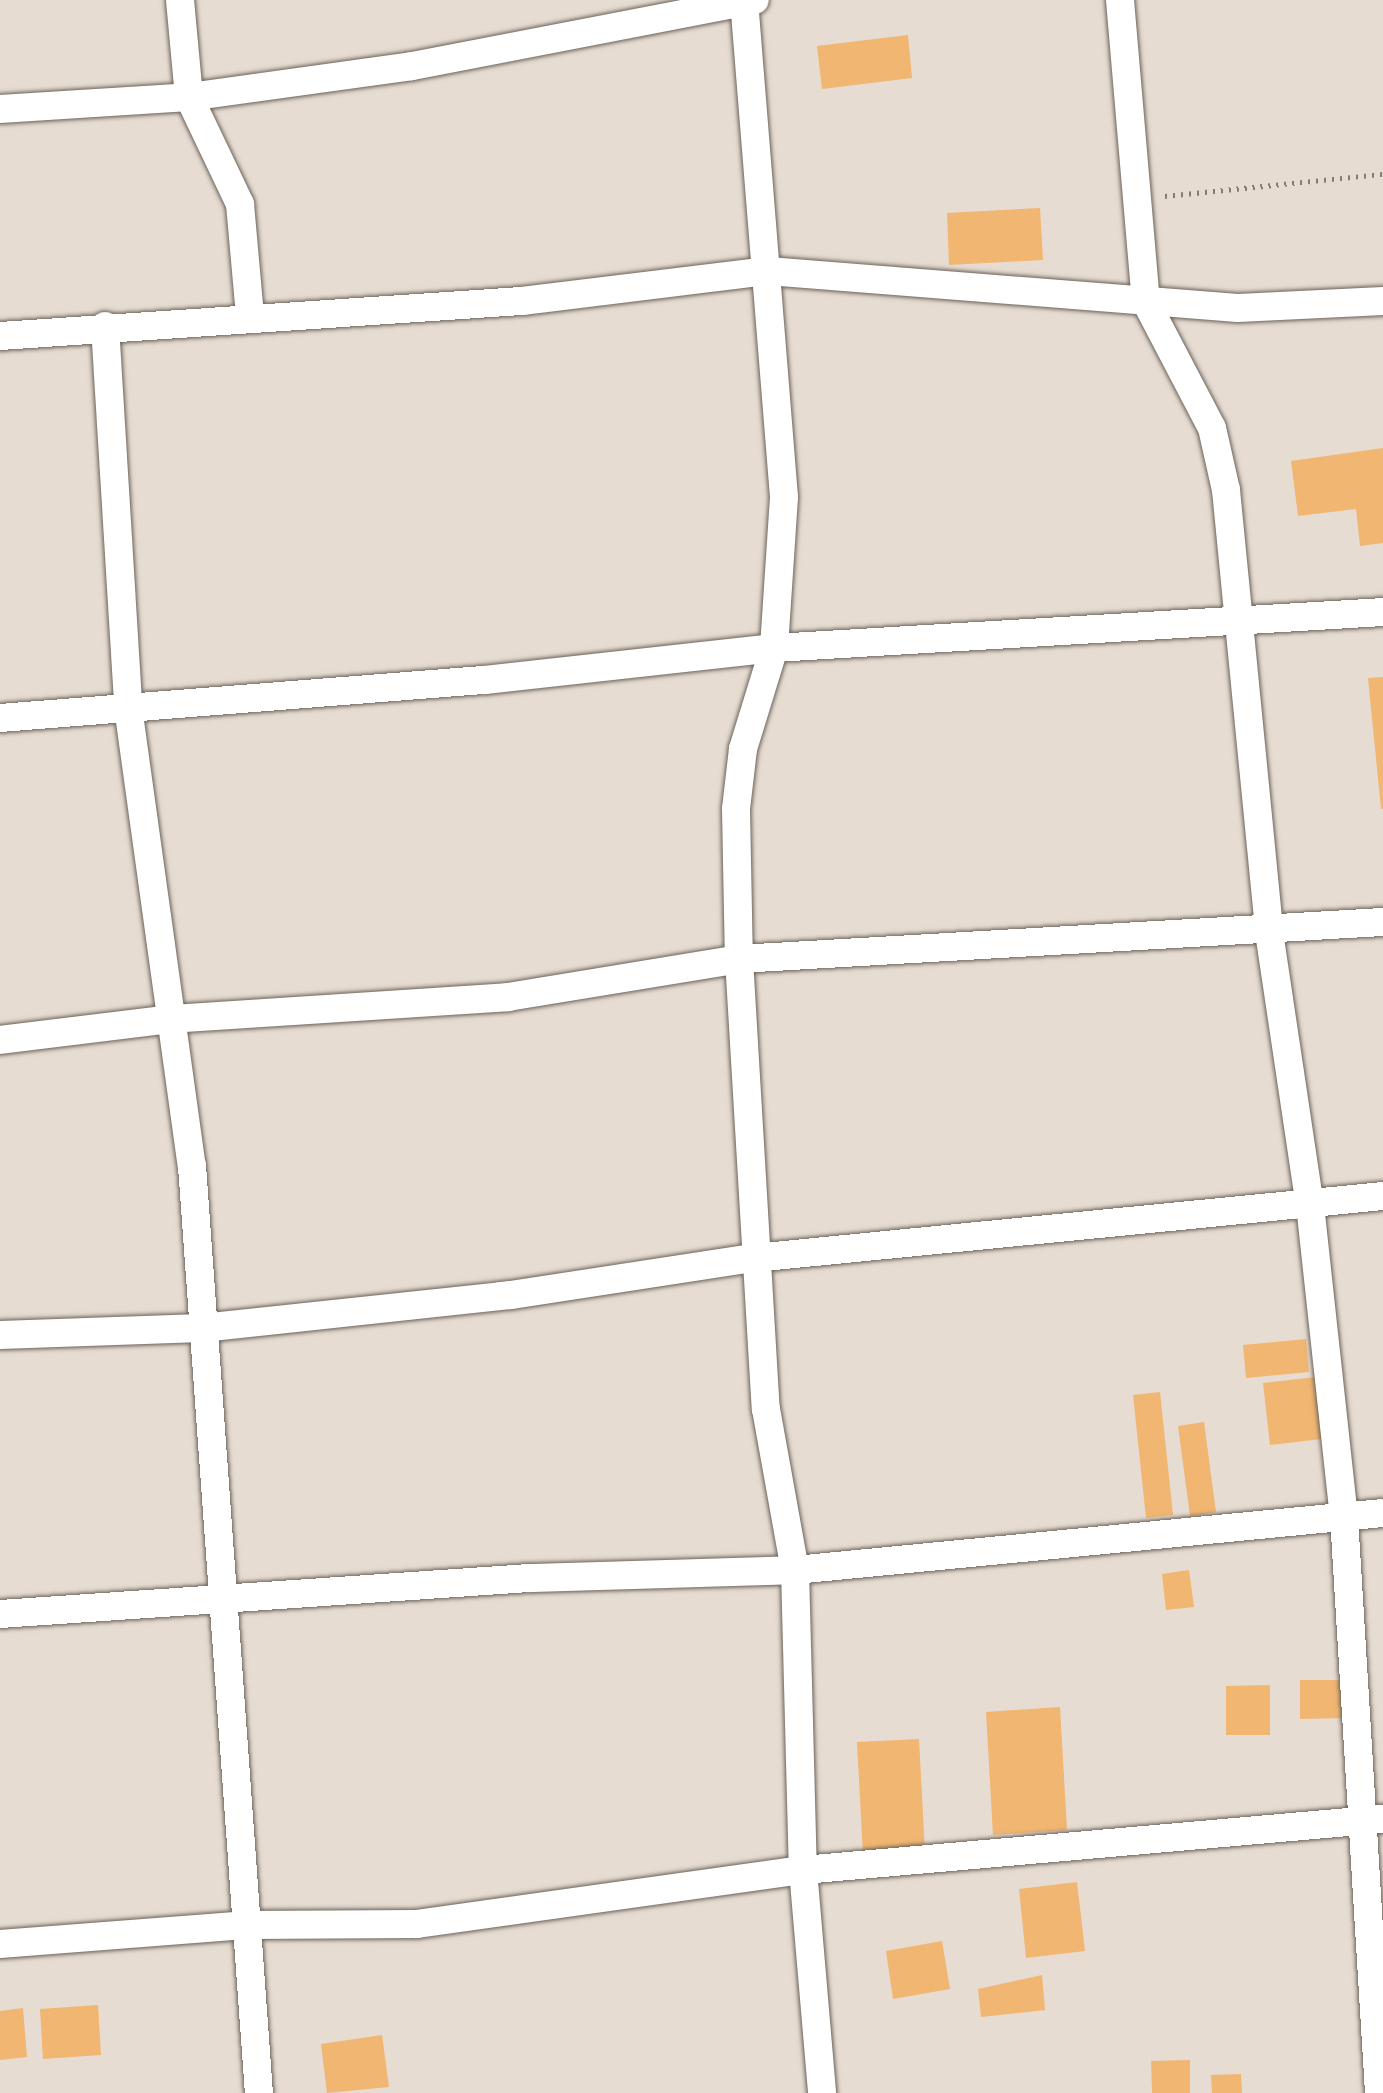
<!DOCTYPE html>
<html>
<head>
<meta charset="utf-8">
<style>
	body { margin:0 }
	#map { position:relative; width:1383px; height:2093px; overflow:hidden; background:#e6dcd2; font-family:Spectral,serif }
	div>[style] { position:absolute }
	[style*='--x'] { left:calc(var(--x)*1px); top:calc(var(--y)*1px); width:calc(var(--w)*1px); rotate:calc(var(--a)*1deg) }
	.building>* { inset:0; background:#f1b671 }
	.path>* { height:5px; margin-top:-2.5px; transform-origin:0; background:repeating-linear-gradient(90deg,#827c75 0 2px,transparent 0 8px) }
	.roads { filter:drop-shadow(0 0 2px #6b6259) drop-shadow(0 0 2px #6b6259) }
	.street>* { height:28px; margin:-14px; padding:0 14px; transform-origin:14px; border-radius:14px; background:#fff }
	span { translate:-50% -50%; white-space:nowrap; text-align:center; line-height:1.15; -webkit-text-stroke:7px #f3eadf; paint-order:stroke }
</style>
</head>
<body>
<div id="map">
	<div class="building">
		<i style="clip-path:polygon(908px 35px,912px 78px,822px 89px,817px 46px)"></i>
		<i style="clip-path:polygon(1040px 208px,1043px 260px,949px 265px,947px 213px)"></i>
		<i style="clip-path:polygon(1383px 448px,1383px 543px,1360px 546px,1356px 509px,1298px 516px,1291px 461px)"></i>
		<i style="clip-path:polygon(1383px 677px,1383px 809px,1381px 809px,1368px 678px)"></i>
		<i style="clip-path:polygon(1306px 1339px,1309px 1372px,1246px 1378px,1243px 1345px)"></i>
		<i style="clip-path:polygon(1333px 1375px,1339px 1437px,1270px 1445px,1263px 1383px)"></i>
		<i style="clip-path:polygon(1160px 1392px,1173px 1515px,1146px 1518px,1133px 1395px)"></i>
		<i style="clip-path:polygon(1204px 1422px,1216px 1512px,1190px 1516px,1178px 1426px)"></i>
		<i style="clip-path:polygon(1189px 1570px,1194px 1607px,1166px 1610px,1162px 1574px)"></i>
		<i style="clip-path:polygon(1300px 1680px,1349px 1680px,1349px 1718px,1300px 1719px)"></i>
		<i style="clip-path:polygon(1270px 1685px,1270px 1735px,1226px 1735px,1226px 1686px)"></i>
		<i style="clip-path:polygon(1060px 1707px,1067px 1830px,993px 1835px,986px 1712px)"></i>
		<i style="clip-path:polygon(919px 1739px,925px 1852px,863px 1855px,857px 1742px)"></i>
		<i style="clip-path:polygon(1077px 1882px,1085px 1951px,1026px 1958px,1019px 1889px)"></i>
		<i style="clip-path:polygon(942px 1941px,950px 1989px,893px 1999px,886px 1951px)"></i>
		<i style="clip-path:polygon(1042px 1975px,1045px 2010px,981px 2017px,978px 1989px)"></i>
		<i style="clip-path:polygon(98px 2005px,101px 2055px,43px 2059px,40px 2009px)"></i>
		<i style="clip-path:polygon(23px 2008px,27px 2057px,0 2060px,0 2011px)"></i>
		<i style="clip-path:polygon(382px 2035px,389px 2087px,327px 2093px,321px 2044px)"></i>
		<i style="clip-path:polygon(1190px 2060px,1190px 2093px,1152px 2093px,1151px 2061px)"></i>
		<i style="clip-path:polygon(1241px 2074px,1242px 2093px,1212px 2093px,1211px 2075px)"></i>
	</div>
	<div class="path">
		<i style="--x:1165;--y:196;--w:219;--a:-5.8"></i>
	</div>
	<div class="roads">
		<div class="street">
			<i style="--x:180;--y:0;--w:97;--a:84.7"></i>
			<i style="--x:189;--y:97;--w:119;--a:64.5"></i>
			<i style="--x:240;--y:204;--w:113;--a:84.9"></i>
			<i style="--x:744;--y:0;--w:499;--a:85.4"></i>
			<i style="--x:784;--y:497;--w:151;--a:93.8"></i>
			<i style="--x:774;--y:648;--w:106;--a:107.1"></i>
			<i style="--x:743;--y:749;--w:60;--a:96.7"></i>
			<i style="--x:736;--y:809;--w:150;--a:88.9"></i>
			<i style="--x:739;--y:959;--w:451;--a:86.6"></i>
			<i style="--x:766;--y:1409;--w:164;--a:79.8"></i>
			<i style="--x:795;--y:1570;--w:300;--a:88.5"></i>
			<i style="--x:803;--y:1870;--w:224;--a:85.1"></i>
			<i style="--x:1120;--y:0;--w:303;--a:85.1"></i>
			<i style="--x:1146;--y:302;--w:142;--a:62.4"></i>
			<i style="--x:1212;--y:428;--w:64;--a:77.3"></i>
			<i style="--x:1226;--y:490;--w:444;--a:84.4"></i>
			<i style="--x:1269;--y:932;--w:276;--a:81.5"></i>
			<i style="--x:1310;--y:1205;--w:314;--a:83.8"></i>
			<i style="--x:1344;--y:1517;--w:577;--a:86.52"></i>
			<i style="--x:0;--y:109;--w:189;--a:-3.6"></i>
			<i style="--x:189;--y:97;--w:225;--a:-7.9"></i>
			<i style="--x:412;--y:66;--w:349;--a:-10.9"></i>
			<i style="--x:105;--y:326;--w:382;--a:86.5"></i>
			<i style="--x:128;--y:707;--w:463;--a:82.1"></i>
			<i style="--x:192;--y:1166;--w:929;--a:85.87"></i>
			<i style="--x:0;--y:336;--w:523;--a:-3.84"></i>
			<i style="--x:522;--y:301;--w:248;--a:-7"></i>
			<i style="--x:768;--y:271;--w:471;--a:4.5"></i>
			<i style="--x:1238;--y:308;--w:145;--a:-2.8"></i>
			<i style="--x:0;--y:718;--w:486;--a:-4.5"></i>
			<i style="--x:485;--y:680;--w:291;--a:-6.3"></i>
			<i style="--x:774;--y:648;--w:610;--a:-3.38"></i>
			<i style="--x:0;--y:1040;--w:172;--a:-7"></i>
			<i style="--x:171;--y:1019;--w:338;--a:-3.7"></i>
			<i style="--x:508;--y:997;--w:234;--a:-9.3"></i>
			<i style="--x:739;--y:959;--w:645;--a:-3.29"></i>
			<i style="--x:0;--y:1335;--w:202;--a:-2"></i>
			<i style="--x:202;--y:1328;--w:311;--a:-6.1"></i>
			<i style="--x:511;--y:1295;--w:246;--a:-8.7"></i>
			<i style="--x:754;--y:1258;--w:632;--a:-5.63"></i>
			<i style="--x:0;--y:1614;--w:531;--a:-3.89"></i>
			<i style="--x:530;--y:1578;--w:265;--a:-1.7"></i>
			<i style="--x:795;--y:1570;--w:591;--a:-5.54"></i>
			<i style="--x:0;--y:1944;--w:246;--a:-4.4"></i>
			<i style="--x:245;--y:1925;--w:172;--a:-0.3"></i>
			<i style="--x:417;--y:1924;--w:390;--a:-8"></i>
			<i style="--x:803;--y:1870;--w:582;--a:-5.03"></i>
		</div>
	</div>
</div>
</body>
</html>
